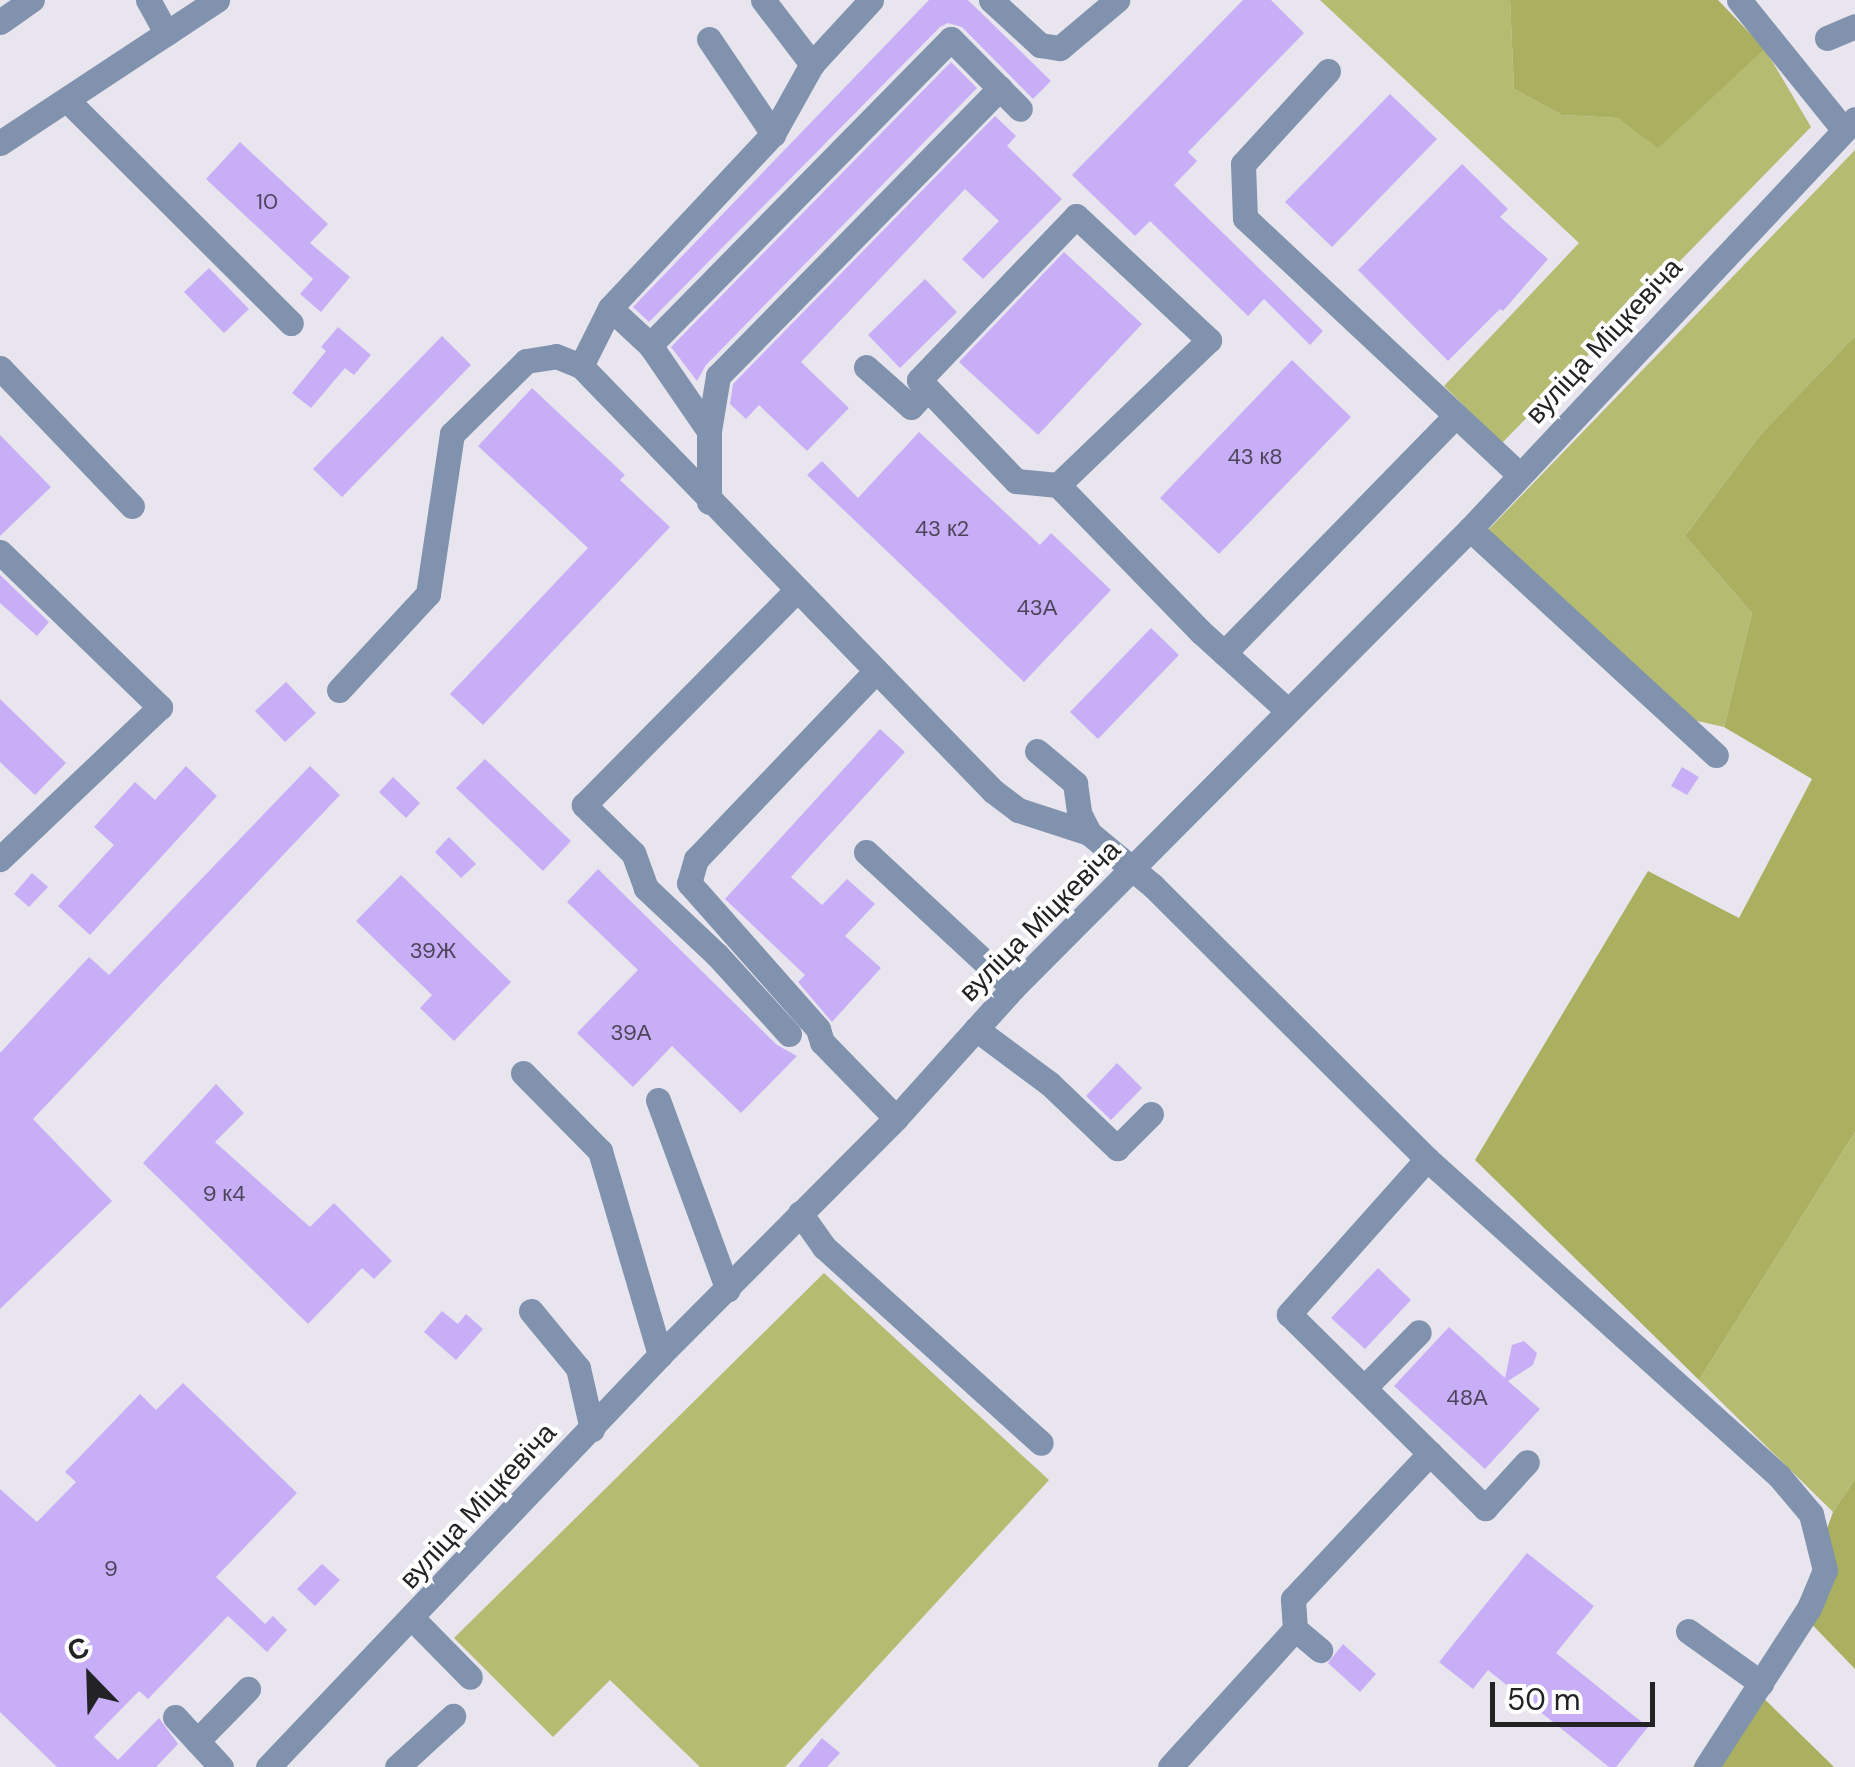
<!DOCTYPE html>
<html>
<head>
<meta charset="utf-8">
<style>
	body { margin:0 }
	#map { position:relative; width:1855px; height:1767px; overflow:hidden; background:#e9e5ef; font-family:"DM Sans",sans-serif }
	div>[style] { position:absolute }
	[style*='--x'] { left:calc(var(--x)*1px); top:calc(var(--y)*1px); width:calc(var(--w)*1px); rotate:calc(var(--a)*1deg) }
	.green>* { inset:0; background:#b5bb70 }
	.forest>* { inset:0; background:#abb061 }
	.building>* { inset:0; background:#c8aef6 }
	.minor>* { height:25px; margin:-12.5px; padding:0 12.5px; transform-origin:12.5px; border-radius:12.5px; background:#8192ae }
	span { translate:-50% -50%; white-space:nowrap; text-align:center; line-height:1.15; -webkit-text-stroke:8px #fff; paint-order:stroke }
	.number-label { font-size:22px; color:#4c4559 }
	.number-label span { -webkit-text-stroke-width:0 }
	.street-label { font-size:28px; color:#232225 }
	.north { position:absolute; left:40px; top:1627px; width:100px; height:100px; -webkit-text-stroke:8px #fff; paint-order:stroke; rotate:337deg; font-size:28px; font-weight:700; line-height:40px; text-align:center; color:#232225 }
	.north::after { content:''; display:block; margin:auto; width:35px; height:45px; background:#232225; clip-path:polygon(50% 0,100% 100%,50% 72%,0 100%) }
	.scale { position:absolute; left:1490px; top:1682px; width:165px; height:45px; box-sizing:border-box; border:5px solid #232225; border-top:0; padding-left:12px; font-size:30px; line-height:35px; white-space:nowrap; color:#232225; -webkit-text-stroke:8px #fff; paint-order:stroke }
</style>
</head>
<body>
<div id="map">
	<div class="green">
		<i style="clip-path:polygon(1320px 0,1510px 0,1514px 89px,1562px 115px,1617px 118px,1658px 147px,1765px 49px,1811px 127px,1502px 443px,1444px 386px,1579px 243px)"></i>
		<i style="clip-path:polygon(1855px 150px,1855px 336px,1761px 434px,1685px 536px,1752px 613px,1724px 727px,1693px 720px,1488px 530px)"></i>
		<i style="clip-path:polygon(1855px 1132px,1855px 1479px,1833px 1512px,1699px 1380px)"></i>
		<i style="clip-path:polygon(824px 1273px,1049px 1480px,785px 1767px,700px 1767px,610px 1680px,553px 1737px,454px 1638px)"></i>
	</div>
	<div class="forest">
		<i style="clip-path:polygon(1510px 0,1718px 0,1765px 49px,1658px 148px,1617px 118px,1562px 115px,1514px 89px)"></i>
		<i style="clip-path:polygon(1855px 336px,1855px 1132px,1699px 1380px,1475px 1160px,1648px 871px,1739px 918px,1812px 779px,1724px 727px,1752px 613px,1685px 536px,1761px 434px)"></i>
		<i style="clip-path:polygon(1855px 1479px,1855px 1669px,1798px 1610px,1833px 1512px)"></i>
		<i style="clip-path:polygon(1748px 1683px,1834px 1767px,1693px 1767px)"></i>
	</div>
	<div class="building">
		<i style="clip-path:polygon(929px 0,968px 0,1051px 81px,1033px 99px,962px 27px,948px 23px,940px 27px,649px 322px,633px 307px)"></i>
		<i style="clip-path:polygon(1243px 0,1271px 0,1304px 33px,1188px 152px,1197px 161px,1174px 185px,1323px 331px,1310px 345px,1264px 299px,1248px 316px,1150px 221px,1135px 236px,1072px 175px)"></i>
		<i style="clip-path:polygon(951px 62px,977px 88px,706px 365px,697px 381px,671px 347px)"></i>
		<i style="clip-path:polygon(1390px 94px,1437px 139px,1332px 247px,1285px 202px)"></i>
		<i style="clip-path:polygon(995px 116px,1016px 136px,1007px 146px,1062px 199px,983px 279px,962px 259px,999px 221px,965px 189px,801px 362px,849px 408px,807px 451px,759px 405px,746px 419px,730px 404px,733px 384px)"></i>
		<i style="clip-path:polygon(240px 142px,328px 224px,310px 243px,350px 277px,321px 312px,300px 294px,313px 279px,206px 179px)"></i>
		<i style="clip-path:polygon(1462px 164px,1508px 209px,1500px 217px,1548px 259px,1503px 311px,1500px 309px,1448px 361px,1358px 270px)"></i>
		<i style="clip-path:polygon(1064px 252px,1142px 324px,1038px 435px,959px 362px)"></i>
		<i style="clip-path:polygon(209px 268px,249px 309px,224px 333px,184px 292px)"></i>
		<i style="clip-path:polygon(925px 279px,957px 312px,900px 368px,868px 335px)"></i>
		<i style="clip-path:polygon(338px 327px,371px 355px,354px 375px,345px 368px,311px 408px,292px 393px,326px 351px,321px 347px)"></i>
		<i style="clip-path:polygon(442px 336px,471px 365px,342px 497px,313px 469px)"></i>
		<i style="clip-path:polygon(1292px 360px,1351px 417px,1219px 554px,1160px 498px)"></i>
		<i style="clip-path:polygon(532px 388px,625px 475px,620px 480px,670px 527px,483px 725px,450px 694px,588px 548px,478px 446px)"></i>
		<i style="clip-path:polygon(919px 432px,1040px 545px,1051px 533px,1111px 590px,1024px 682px,807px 475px,822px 461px,858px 498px)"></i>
		<i style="clip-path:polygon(0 435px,51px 487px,0 536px)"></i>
		<i style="clip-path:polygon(0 575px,49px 622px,37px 636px,0 603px)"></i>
		<i style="clip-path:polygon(1151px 628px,1179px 655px,1098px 739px,1070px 712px)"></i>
		<i style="clip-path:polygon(286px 682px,316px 713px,285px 742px,255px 711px)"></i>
		<i style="clip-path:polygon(0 699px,66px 763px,35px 795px,0 762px)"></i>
		<i style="clip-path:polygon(880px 729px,905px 752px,791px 877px,822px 905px,847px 879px,875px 904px,845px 936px,881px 968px,832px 1022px,798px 982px,805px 975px,725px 899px)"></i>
		<i style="clip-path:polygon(485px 759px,571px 841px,543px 871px,456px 788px)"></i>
		<i style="clip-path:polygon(186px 766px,217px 796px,90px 935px,58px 906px,114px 845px,94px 827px,135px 782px,155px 800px)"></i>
		<i style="clip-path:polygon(310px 766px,340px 795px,33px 1119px,112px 1201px,0 1309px,0 1053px,89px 957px,109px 975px)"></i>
		<i style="clip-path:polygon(1682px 767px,1699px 777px,1687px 795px,1671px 786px)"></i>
		<i style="clip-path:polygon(393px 777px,420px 803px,406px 818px,379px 792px)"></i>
		<i style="clip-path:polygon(449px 837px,476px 864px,461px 878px,435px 852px)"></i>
		<i style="clip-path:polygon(598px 869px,777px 1045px,797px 1056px,741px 1113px,672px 1046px,633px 1087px,577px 1033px,638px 970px,567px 902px)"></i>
		<i style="clip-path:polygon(32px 873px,48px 887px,29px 907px,14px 894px)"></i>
		<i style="clip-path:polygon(401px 875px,511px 982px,454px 1041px,420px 1008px,432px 995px,356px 921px)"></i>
		<i style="clip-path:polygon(1117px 1063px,1142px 1088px,1111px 1120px,1086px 1096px)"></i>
		<i style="clip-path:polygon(216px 1084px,244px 1113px,215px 1142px,310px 1227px,334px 1203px,392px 1261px,374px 1279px,362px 1268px,308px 1324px,143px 1163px)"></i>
		<i style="clip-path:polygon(1378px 1268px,1411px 1300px,1365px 1349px,1331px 1318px)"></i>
		<i style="clip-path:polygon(442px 1311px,458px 1324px,466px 1314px,483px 1329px,456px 1360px,424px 1332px)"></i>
		<i style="clip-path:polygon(1449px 1327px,1505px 1378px,1512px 1345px,1524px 1341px,1537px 1353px,1533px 1365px,1508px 1381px,1540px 1409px,1485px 1469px,1394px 1386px)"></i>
		<i style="clip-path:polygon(183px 1383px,297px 1493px,216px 1577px,265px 1624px,273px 1616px,287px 1630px,267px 1652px,228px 1616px,148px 1699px,139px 1691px,94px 1737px,118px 1760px,159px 1718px,178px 1744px,156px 1767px,57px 1767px,0 1712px,0 1489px,37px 1522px,76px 1482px,65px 1472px,140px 1394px,156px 1410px)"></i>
		<i style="clip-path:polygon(1527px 1553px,1594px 1606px,1556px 1653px,1648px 1727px,1616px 1767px,1609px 1767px,1488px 1670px,1473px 1689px,1439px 1662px)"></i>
		<i style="clip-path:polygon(322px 1564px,340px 1580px,315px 1606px,297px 1589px)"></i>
		<i style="clip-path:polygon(1343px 1644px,1376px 1674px,1360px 1692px,1328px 1663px)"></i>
		<i style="clip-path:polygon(822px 1738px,840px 1753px,827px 1767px,798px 1767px)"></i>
	</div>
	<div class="minor">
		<i style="--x:148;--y:0;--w:38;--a:61"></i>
		<i style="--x:763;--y:0;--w:81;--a:52.6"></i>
		<i style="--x:991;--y:0;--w:67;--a:42.6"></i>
		<i style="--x:1040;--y:45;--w:20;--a:9"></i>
		<i style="--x:1060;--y:48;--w:75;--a:-40.1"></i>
		<i style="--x:1739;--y:0;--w:166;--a:51.1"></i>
		<i style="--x:0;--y:22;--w:39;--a:-35"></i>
		<i style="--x:1827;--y:38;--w:30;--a:-23"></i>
		<i style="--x:709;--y:39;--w:115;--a:56"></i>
		<i style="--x:1328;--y:71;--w:126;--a:132.4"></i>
		<i style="--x:1243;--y:164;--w:54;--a:87.9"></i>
		<i style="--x:1245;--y:218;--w:376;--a:43.1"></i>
		<i style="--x:67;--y:100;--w:316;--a:44.9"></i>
		<i style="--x:0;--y:143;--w:260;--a:-33.4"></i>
		<i style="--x:1076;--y:216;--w:182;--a:43"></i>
		<i style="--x:1209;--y:340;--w:209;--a:136.2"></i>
		<i style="--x:1058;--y:485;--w:42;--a:-174.6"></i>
		<i style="--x:1016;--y:481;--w:140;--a:-133.8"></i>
		<i style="--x:919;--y:380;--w:227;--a:-46.2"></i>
		<i style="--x:650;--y:345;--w:54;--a:-137.2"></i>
		<i style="--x:610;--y:308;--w:238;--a:-46.9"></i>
		<i style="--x:773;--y:134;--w:80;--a:-60.9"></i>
		<i style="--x:812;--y:64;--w:87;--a:-47.3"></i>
		<i style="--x:581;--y:366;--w:65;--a:-63.4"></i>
		<i style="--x:866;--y:367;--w:60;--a:41.6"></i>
		<i style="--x:911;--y:407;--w:24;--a:-48"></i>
		<i style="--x:0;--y:368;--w:191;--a:46.3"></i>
		<i style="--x:709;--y:431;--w:104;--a:-124.5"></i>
		<i style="--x:650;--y:345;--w:429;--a:-45.5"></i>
		<i style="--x:951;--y:39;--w:98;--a:45.4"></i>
		<i style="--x:1058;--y:485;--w:205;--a:45.8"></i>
		<i style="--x:1201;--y:632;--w:116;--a:42.2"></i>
		<i style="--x:709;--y:502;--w:71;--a:-90"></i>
		<i style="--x:709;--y:431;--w:56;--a:-80.7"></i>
		<i style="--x:718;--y:376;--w:403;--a:-45.6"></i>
		<i style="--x:1470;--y:529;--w:334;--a:42.6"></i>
		<i style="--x:0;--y:552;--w:223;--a:44.1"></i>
		<i style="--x:160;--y:707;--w:221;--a:136.5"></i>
		<i style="--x:1224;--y:653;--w:332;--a:-45.7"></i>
		<i style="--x:875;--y:672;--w:259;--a:133.7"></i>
		<i style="--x:696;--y:859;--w:25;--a:106"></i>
		<i style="--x:689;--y:883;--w:195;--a:48.5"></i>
		<i style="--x:818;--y:1029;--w:14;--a:73"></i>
		<i style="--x:822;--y:1042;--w:106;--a:45.8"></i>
		<i style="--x:339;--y:690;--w:131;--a:-47.2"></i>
		<i style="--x:428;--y:594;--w:162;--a:-81.5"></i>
		<i style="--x:452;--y:434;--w:104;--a:-44.6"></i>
		<i style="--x:526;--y:361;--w:30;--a:-9"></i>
		<i style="--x:556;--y:356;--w:27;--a:22"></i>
		<i style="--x:581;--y:366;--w:592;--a:45.89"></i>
		<i style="--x:993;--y:791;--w:31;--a:37"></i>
		<i style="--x:1018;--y:810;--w:75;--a:17.9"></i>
		<i style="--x:1089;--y:833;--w:83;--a:39.6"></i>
		<i style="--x:1153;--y:886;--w:387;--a:44.9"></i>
		<i style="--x:1427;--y:1159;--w:474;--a:42"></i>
		<i style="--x:1779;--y:1476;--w:50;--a:49.9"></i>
		<i style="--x:1811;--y:1514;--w:58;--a:76"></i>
		<i style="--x:1825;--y:1570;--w:41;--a:112.8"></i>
		<i style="--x:1809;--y:1608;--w:189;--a:122.9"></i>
		<i style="--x:1037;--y:751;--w:50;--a:40.1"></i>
		<i style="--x:1075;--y:783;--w:30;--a:82"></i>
		<i style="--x:1079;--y:813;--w:22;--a:63"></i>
		<i style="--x:866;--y:852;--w:200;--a:42.8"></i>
		<i style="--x:976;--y:1029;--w:92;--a:36.6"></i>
		<i style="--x:1050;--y:1084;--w:93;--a:43.7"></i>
		<i style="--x:1117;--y:1148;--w:48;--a:-45"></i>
		<i style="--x:789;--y:1034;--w:107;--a:-132.3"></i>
		<i style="--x:717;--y:955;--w:98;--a:-136.7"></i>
		<i style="--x:646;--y:888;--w:37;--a:-110"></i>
		<i style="--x:633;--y:853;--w:69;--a:-135.6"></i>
		<i style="--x:584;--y:805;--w:303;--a:-45.3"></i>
		<i style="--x:523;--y:1073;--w:110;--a:45.4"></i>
		<i style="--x:600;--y:1151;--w:213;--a:73.6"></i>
		<i style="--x:658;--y:1100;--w:202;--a:69.8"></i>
		<i style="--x:1427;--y:1159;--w:208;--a:131.7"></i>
		<i style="--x:1289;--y:1314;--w:276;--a:44.7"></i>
		<i style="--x:1485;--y:1508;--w:62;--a:-47.6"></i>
		<i style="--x:800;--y:1213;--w:42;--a:54.8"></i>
		<i style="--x:824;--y:1247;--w:292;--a:42.1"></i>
		<i style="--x:531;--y:1311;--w:74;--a:50.5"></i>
		<i style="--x:578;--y:1368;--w:63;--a:77.1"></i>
		<i style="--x:1364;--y:1388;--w:78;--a:-45.5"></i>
		<i style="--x:413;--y:1619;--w:81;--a:45.5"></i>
		<i style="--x:1295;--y:1629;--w:33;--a:40"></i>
		<i style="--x:1688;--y:1631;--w:90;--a:35.5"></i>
		<i style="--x:175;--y:1717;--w:68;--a:47.4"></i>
		<i style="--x:197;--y:1741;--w:73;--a:-45.6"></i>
		<i style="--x:268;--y:1767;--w:569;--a:-46.42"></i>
		<i style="--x:660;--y:1355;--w:334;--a:-45.1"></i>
		<i style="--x:896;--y:1118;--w:175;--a:-48"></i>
		<i style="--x:1013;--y:988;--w:648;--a:-45.13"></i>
		<i style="--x:1470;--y:529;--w:562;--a:-46.8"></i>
		<i style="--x:397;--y:1767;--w:76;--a:-42.3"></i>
		<i style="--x:1170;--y:1767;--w:186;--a:-47.8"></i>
		<i style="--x:1295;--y:1629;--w:30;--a:-94"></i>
		<i style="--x:1293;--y:1599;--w:200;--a:-46.8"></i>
	</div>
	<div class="number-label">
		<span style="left:267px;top:202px">10</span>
		<span style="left:1255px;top:457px">43 к8</span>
		<span style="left:942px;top:529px">43 к2</span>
		<span style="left:1037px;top:608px">43А</span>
		<span style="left:433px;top:951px">39Ж</span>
		<span style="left:631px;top:1033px">39А</span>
		<span style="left:224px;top:1194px">9 к4</span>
		<span style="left:1467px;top:1398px">48А</span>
		<span style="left:111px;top:1569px">9</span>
	</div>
	<div class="street-label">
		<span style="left:1604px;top:341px;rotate:-47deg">вуліца Міцкевіча</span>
		<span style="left:1040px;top:921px;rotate:-45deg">вуліца Міцкевіча</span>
		<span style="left:478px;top:1506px;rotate:-47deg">вуліца Міцкевіча</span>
	</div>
	<div class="north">С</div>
	<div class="scale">50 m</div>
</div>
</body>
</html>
